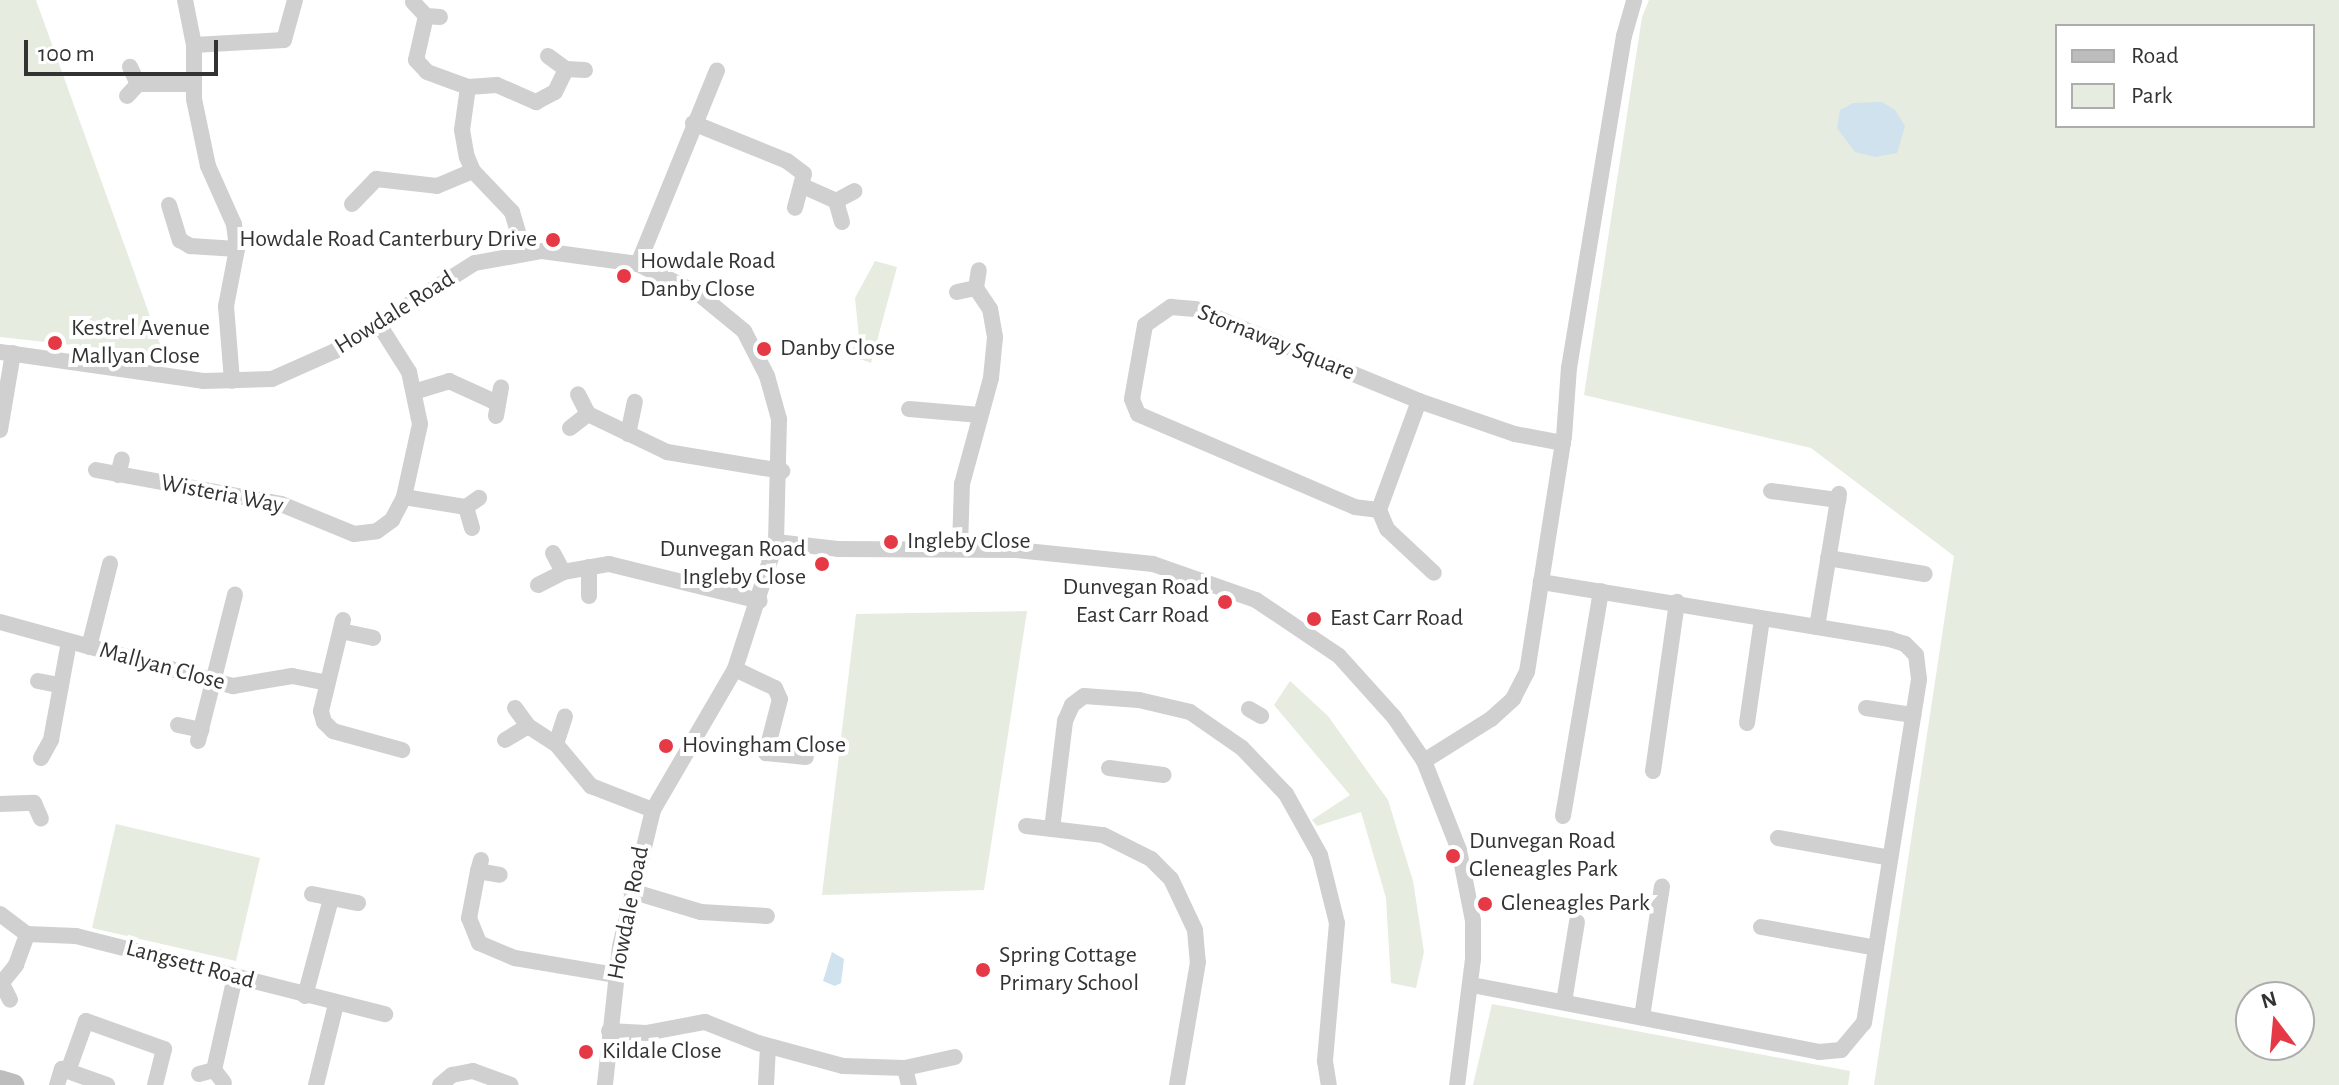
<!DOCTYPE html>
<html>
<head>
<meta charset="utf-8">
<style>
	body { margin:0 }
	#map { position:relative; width:2339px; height:1085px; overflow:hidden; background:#fff; font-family:"Alegreya Sans",sans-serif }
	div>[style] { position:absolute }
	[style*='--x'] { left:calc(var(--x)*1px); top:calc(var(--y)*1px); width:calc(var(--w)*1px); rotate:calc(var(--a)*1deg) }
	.green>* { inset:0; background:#e6ecdf }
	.water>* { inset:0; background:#cfe2ee }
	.minor>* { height:16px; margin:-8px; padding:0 8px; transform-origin:8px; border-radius:8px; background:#d0d0d0 }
	.secondary>* { height:22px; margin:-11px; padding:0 11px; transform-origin:11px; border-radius:11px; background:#bdbdbd }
	.dots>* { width:22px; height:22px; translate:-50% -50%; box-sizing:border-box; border:4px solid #fff; border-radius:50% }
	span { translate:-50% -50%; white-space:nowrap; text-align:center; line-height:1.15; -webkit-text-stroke:8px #fff; paint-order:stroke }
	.poi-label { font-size:24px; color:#333 }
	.right { translate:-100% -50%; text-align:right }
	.left { translate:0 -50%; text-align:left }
	.street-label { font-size:24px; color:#333 }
	.legend { position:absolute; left:2055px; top:24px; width:260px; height:104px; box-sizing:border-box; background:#fff; border:2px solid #adadad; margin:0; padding:10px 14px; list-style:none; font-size:24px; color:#333 }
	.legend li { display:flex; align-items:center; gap:16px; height:40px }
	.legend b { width:40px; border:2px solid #adadad }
	.north { position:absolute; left:2235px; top:981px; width:80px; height:80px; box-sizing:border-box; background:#fff; border:2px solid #adadad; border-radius:50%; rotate:344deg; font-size:22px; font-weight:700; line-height:32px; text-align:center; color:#333 }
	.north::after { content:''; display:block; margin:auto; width:28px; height:36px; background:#e63946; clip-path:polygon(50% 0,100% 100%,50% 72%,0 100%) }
	.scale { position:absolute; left:24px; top:40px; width:194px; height:36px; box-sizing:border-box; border:4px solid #333; border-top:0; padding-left:10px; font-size:24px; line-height:28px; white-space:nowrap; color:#333; -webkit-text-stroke:6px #fff; paint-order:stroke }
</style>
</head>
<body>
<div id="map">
	<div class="green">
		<i style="clip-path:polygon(0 0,36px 0,164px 355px,0 337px)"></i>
		<i style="clip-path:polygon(evenodd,1649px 0,2339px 0,2339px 1085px,1874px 1085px,1954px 556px,1811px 448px,1584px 395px,1642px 17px,1649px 0,2057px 26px,2313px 26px,2313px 126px,2057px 126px,2057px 26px,1649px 0,2251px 997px,2299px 997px,2299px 1045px,2251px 1045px,2251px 997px)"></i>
		<i style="clip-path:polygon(875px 261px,897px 267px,871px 363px,849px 355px,859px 338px,855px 298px)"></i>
		<i style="clip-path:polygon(1027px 611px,984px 890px,822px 895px,856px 614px)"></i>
		<i style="clip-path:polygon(1290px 681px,1328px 716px,1388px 800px,1413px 881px,1424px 952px,1416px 988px,1391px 983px,1386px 898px,1361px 812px,1317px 826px,1312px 820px,1350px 795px,1274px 705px)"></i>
		<i style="clip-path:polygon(116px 824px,260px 858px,236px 961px,92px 928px)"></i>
		<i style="clip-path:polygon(1492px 1004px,1850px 1071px,1848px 1085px,1473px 1085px)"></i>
	</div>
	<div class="water">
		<i style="clip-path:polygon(1882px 102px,1895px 110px,1905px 126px,1897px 153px,1875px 157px,1855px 152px,1837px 128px,1840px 110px,1853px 103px)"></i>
		<i style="clip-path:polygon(832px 952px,844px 959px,841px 983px,835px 986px,823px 981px)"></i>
	</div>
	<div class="minor">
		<i style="--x:185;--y:0;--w:46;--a:78.7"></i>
		<i style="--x:194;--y:45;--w:54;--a:90"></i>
		<i style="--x:194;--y:99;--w:68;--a:78.2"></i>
		<i style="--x:208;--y:166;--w:64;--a:65.9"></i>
		<i style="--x:234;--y:224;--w:25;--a:83"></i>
		<i style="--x:237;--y:249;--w:58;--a:100.9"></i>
		<i style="--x:226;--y:306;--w:75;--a:85.4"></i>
		<i style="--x:413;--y:2;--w:19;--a:47"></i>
		<i style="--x:426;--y:16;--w:14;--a:4"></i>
		<i style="--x:426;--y:16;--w:45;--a:102.8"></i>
		<i style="--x:416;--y:60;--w:16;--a:47"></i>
		<i style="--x:427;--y:72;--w:44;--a:20.1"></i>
		<i style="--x:468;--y:87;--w:29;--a:-4"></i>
		<i style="--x:497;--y:85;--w:43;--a:23.6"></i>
		<i style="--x:536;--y:102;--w:21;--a:-28"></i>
		<i style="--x:555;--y:92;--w:25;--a:-64"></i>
		<i style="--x:194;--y:45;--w:90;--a:-3.2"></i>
		<i style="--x:284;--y:40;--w:41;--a:-74.6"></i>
		<i style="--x:548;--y:56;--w:22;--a:36"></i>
		<i style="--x:566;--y:69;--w:19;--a:3"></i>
		<i style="--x:138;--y:84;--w:56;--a:0"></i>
		<i style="--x:468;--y:87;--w:43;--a:97.9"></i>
		<i style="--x:462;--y:130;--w:27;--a:80"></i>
		<i style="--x:467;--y:157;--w:15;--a:67"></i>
		<i style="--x:473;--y:171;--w:57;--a:46.4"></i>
		<i style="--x:512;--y:212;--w:42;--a:73.3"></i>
		<i style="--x:127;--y:96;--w:16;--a:-47"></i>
		<i style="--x:138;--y:84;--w:19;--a:-115"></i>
		<i style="--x:693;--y:123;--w:101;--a:22"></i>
		<i style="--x:787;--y:161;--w:21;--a:37"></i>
		<i style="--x:804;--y:174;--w:35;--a:105"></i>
		<i style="--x:805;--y:187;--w:34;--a:24"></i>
		<i style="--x:352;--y:204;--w:35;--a:-46"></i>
		<i style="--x:376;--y:179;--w:61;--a:6.5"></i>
		<i style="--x:437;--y:186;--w:39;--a:-23"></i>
		<i style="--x:169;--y:205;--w:37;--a:73"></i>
		<i style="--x:180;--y:240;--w:12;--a:31"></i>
		<i style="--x:190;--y:246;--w:47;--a:3.7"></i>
		<i style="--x:842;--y:222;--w:22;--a:-106"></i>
		<i style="--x:836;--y:201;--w:21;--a:-28"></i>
		<i style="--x:638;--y:264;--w:209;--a:-67.8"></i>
		<i style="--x:957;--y:292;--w:19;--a:-12"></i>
		<i style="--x:976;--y:288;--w:18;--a:-81"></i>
		<i style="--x:0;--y:352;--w:205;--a:8.1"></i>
		<i style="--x:203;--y:381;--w:69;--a:-1.7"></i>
		<i style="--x:272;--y:379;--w:69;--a:-24"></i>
		<i style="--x:335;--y:351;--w:165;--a:-32.2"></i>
		<i style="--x:475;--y:263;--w:68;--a:-10.2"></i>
		<i style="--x:542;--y:251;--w:97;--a:7.7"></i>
		<i style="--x:638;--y:264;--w:68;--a:26.2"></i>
		<i style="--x:699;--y:294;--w:58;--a:39.4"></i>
		<i style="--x:744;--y:331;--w:51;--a:62.9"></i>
		<i style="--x:767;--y:376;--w:45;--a:74.4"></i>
		<i style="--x:779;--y:419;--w:123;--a:91.4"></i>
		<i style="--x:776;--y:542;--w:133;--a:107.9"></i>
		<i style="--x:735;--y:669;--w:163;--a:120.2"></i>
		<i style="--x:653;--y:810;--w:140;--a:103.6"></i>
		<i style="--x:620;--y:946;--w:140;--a:96.2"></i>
		<i style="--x:417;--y:391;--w:34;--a:-17"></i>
		<i style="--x:449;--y:381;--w:51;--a:24.5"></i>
		<i style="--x:1419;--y:401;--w:116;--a:110.2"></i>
		<i style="--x:1379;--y:510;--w:21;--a:67"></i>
		<i style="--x:1387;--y:529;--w:64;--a:43.1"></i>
		<i style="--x:909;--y:409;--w:71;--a:4.8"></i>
		<i style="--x:588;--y:414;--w:88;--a:25.7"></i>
		<i style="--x:667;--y:452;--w:117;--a:9.4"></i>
		<i style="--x:496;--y:416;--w:29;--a:-80"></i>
		<i style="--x:570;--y:428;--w:23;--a:-38"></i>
		<i style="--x:588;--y:414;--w:22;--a:-117"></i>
		<i style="--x:0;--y:430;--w:78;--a:-80.4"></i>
		<i style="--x:628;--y:434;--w:33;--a:-78"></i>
		<i style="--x:96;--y:470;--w:188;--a:10.4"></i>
		<i style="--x:281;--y:504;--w:79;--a:22.3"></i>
		<i style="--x:354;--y:534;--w:23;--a:-7"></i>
		<i style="--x:377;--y:531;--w:19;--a:-36"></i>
		<i style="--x:392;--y:520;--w:26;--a:-62"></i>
		<i style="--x:404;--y:497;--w:75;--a:-77.6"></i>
		<i style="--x:420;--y:424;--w:53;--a:-101.9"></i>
		<i style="--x:409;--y:372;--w:58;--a:-122.3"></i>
		<i style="--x:118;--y:475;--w:16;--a:-76"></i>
		<i style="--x:1771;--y:491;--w:68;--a:7.7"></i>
		<i style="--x:404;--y:497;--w:63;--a:9.2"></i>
		<i style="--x:1379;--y:510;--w:24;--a:-173"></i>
		<i style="--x:1355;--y:507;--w:236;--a:-156.8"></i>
		<i style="--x:1138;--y:414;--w:16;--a:-112"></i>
		<i style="--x:1132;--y:399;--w:75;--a:-80"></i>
		<i style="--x:1145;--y:325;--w:32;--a:-35"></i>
		<i style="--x:1171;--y:307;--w:24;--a:5"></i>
		<i style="--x:1195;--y:309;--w:242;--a:22.3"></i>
		<i style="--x:1419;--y:401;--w:102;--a:19"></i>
		<i style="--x:1515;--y:434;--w:49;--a:10.6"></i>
		<i style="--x:472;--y:528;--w:22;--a:-106"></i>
		<i style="--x:466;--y:507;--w:16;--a:-35"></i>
		<i style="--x:776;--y:542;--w:62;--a:6.4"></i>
		<i style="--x:838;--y:549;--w:178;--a:0.3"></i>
		<i style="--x:1016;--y:550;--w:138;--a:5.8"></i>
		<i style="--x:1153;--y:564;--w:109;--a:19.3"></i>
		<i style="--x:1256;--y:600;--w:100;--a:34"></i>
		<i style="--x:1339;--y:656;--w:82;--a:48"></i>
		<i style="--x:1394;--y:717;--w:53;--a:55.7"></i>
		<i style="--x:1424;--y:761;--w:96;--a:68.5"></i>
		<i style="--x:1459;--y:850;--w:72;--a:78.8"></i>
		<i style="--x:1473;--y:921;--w:38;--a:90"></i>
		<i style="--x:1473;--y:959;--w:127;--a:97.2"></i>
		<i style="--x:960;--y:547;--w:63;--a:-88.2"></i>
		<i style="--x:962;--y:484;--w:110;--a:-74.7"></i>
		<i style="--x:991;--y:378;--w:41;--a:-84.4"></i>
		<i style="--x:995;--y:337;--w:28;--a:-100"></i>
		<i style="--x:990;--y:309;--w:25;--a:-124"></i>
		<i style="--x:553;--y:553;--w:21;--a:62"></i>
		<i style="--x:1828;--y:558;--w:98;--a:9.4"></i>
		<i style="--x:538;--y:585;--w:28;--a:-27"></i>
		<i style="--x:563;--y:572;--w:47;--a:-9.9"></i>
		<i style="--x:609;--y:564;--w:155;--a:13.8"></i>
		<i style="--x:589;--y:596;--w:29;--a:-90"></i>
		<i style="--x:343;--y:620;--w:94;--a:103.6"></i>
		<i style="--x:321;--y:711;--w:11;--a:75"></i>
		<i style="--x:324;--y:722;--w:13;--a:45"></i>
		<i style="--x:333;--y:731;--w:72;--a:15.4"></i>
		<i style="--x:0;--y:622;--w:242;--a:15.4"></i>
		<i style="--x:233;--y:686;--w:60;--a:-9.6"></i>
		<i style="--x:292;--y:676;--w:36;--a:11"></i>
		<i style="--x:1817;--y:627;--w:135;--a:-80.6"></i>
		<i style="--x:341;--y:631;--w:33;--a:12"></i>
		<i style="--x:89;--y:647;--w:86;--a:-75.8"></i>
		<i style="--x:735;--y:669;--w:44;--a:25.4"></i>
		<i style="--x:775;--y:688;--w:12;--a:66"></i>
		<i style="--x:780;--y:699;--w:56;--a:104.5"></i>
		<i style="--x:766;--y:753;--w:40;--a:5.7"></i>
		<i style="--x:38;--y:681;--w:20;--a:11"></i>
		<i style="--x:515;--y:708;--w:22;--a:54"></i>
		<i style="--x:528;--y:726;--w:33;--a:33"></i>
		<i style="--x:556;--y:744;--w:55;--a:50.2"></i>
		<i style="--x:591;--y:786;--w:66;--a:21.2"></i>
		<i style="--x:1866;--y:708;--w:48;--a:8.5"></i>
		<i style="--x:1249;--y:709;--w:14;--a:30"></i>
		<i style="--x:1747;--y:723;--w:105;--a:-81.8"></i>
		<i style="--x:178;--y:725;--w:24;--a:12"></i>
		<i style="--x:505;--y:740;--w:27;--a:-31"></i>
		<i style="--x:198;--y:741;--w:151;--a:-75.8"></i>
		<i style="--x:556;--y:744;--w:29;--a:-72"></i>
		<i style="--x:41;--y:758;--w:21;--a:-61"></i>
		<i style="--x:51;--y:740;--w:100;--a:-79.6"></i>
		<i style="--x:1424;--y:761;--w:79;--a:-32.1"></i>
		<i style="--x:1491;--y:719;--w:30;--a:-42"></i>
		<i style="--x:1513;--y:699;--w:30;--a:-63"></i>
		<i style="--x:1527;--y:672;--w:238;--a:-81.1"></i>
		<i style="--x:1564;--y:437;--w:69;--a:-85.9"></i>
		<i style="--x:1569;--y:368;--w:337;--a:-80.6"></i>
		<i style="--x:1624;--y:36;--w:37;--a:-74"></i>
		<i style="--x:1109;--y:768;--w:55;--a:7.3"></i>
		<i style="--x:1653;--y:771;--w:171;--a:-81.9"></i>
		<i style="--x:0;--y:804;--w:34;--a:-2"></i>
		<i style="--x:34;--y:803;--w:17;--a:66"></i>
		<i style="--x:1563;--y:816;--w:228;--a:-80.4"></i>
		<i style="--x:1026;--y:826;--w:78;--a:6.7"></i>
		<i style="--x:1103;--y:835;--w:54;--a:26.6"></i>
		<i style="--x:1151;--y:859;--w:28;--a:45"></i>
		<i style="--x:1171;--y:879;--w:56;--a:64.8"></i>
		<i style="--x:1195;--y:930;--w:32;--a:85"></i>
		<i style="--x:1198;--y:962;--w:125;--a:99.7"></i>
		<i style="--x:1052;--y:829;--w:109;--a:-83.1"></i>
		<i style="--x:1065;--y:721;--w:17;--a:-66"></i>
		<i style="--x:1072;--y:705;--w:15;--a:-37"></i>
		<i style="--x:1084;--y:696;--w:55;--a:4.2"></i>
		<i style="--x:1139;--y:700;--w:52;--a:13.2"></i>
		<i style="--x:1190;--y:712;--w:63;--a:34.7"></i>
		<i style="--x:1242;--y:748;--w:64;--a:46.3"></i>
		<i style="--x:1286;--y:794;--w:70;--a:60.9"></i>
		<i style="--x:1320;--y:855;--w:70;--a:76"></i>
		<i style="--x:1337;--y:923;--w:139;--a:95"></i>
		<i style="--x:1325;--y:1061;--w:24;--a:81"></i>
		<i style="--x:1778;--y:838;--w:114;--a:10.1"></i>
		<i style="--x:481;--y:860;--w:11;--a:105"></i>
		<i style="--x:478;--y:871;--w:22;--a:10"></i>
		<i style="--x:478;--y:871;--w:48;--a:100.8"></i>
		<i style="--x:469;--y:918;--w:27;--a:68"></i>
		<i style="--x:479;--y:943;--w:39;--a:23"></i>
		<i style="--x:515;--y:958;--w:101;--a:9.6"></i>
		<i style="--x:631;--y:891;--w:73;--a:16.7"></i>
		<i style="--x:701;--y:912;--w:66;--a:3.5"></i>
		<i style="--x:312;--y:894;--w:47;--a:11.1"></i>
		<i style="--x:0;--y:914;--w:34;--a:37"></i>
		<i style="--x:27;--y:934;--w:49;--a:2.3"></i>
		<i style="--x:76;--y:936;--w:319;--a:14.2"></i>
		<i style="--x:1761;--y:927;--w:117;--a:10.3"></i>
		<i style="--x:0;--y:980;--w:22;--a:63"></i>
		<i style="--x:4;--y:980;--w:19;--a:-51"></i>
		<i style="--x:16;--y:965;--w:33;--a:-70"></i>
		<i style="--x:1472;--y:985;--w:353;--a:10.9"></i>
		<i style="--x:1819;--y:1052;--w:22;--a:-5"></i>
		<i style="--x:1841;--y:1050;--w:35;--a:-50"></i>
		<i style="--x:1864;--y:1023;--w:348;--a:-80.9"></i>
		<i style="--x:1919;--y:679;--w:24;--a:-97"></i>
		<i style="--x:1916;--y:655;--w:16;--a:-135"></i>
		<i style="--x:1905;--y:644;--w:16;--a:-162"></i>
		<i style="--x:1890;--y:639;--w:354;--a:-170.7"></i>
		<i style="--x:305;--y:996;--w:100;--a:-75"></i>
		<i style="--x:1564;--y:1002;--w:81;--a:-80.8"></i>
		<i style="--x:1642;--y:1017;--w:132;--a:-81.3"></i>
		<i style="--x:609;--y:1031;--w:37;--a:3"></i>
		<i style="--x:646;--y:1033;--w:60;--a:-10.6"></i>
		<i style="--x:705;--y:1022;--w:57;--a:21.6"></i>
		<i style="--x:758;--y:1043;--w:88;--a:15.1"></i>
		<i style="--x:843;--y:1066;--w:62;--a:1.8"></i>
		<i style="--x:905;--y:1068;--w:17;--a:77"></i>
		<i style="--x:905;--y:1068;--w:51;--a:-12.4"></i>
		<i style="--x:214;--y:1070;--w:95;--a:-77.3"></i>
		<i style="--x:68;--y:1071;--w:53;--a:-70.2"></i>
		<i style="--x:86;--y:1021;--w:83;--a:19.7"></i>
		<i style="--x:164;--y:1049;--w:37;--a:104"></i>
		<i style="--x:199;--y:1074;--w:16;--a:-15"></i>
		<i style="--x:214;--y:1070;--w:16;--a:52"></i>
		<i style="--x:57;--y:1085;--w:17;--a:-73"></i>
		<i style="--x:62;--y:1069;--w:48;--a:19.6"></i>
		<i style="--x:316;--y:1085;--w:83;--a:-76.1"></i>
		<i style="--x:440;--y:1085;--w:16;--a:-40"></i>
		<i style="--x:452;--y:1075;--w:21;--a:-11"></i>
		<i style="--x:473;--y:1071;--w:40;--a:20.2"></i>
		<i style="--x:766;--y:1085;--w:38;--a:-87"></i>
	</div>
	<div class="secondary">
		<i style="--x:0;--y:1081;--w:14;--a:17"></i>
	</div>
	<div class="dots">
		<i style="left:553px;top:240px;background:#e63946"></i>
		<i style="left:624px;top:276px;background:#e63946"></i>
		<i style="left:55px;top:343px;background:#e63946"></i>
		<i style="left:764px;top:349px;background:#e63946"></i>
		<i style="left:891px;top:542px;background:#e63946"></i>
		<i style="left:822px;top:564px;background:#e63946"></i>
		<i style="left:1225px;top:602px;background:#e63946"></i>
		<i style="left:1314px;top:619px;background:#e63946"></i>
		<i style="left:666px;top:746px;background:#e63946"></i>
		<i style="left:1453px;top:856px;background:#e63946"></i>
		<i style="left:1485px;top:904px;background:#e63946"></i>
		<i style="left:983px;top:970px;background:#e63946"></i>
		<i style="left:586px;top:1052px;background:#e63946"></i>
	</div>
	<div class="poi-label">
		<span class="right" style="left:537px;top:240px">Howdale Road Canterbury Drive</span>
		<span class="left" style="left:640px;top:276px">Howdale Road<br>Danby Close</span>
		<span class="left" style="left:71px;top:343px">Kestrel Avenue<br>Mallyan Close</span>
		<span class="left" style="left:780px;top:349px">Danby Close</span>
		<span class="left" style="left:907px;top:542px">Ingleby Close</span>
		<span class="right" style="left:806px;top:564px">Dunvegan Road<br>Ingleby Close</span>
		<span class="right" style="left:1209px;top:602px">Dunvegan Road<br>East Carr Road</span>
		<span class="left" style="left:1330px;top:619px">East Carr Road</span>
		<span class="left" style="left:682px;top:746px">Hovingham Close</span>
		<span class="left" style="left:1469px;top:856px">Dunvegan Road<br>Gleneagles Park</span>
		<span class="left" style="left:1501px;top:904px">Gleneagles Park</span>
		<span class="left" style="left:999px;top:970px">Spring Cottage<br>Primary School</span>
		<span class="left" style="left:602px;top:1052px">Kildale Close</span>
	</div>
	<div class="street-label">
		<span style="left:395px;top:313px;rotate:-32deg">Howdale Road</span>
		<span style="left:1276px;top:343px;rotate:22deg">Stornaway Square</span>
		<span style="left:222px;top:495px;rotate:11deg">Wisteria Way</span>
		<span style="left:162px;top:667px;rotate:15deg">Mallyan Close</span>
		<span style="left:629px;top:913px;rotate:-79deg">Howdale Road</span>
		<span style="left:190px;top:965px;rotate:15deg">Langsett Road</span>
	</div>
	<ul class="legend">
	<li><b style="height:10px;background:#bdbdbd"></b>Road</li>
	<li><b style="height:22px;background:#e6ecdf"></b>Park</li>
	</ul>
	<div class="north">N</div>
	<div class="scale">100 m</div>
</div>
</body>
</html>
